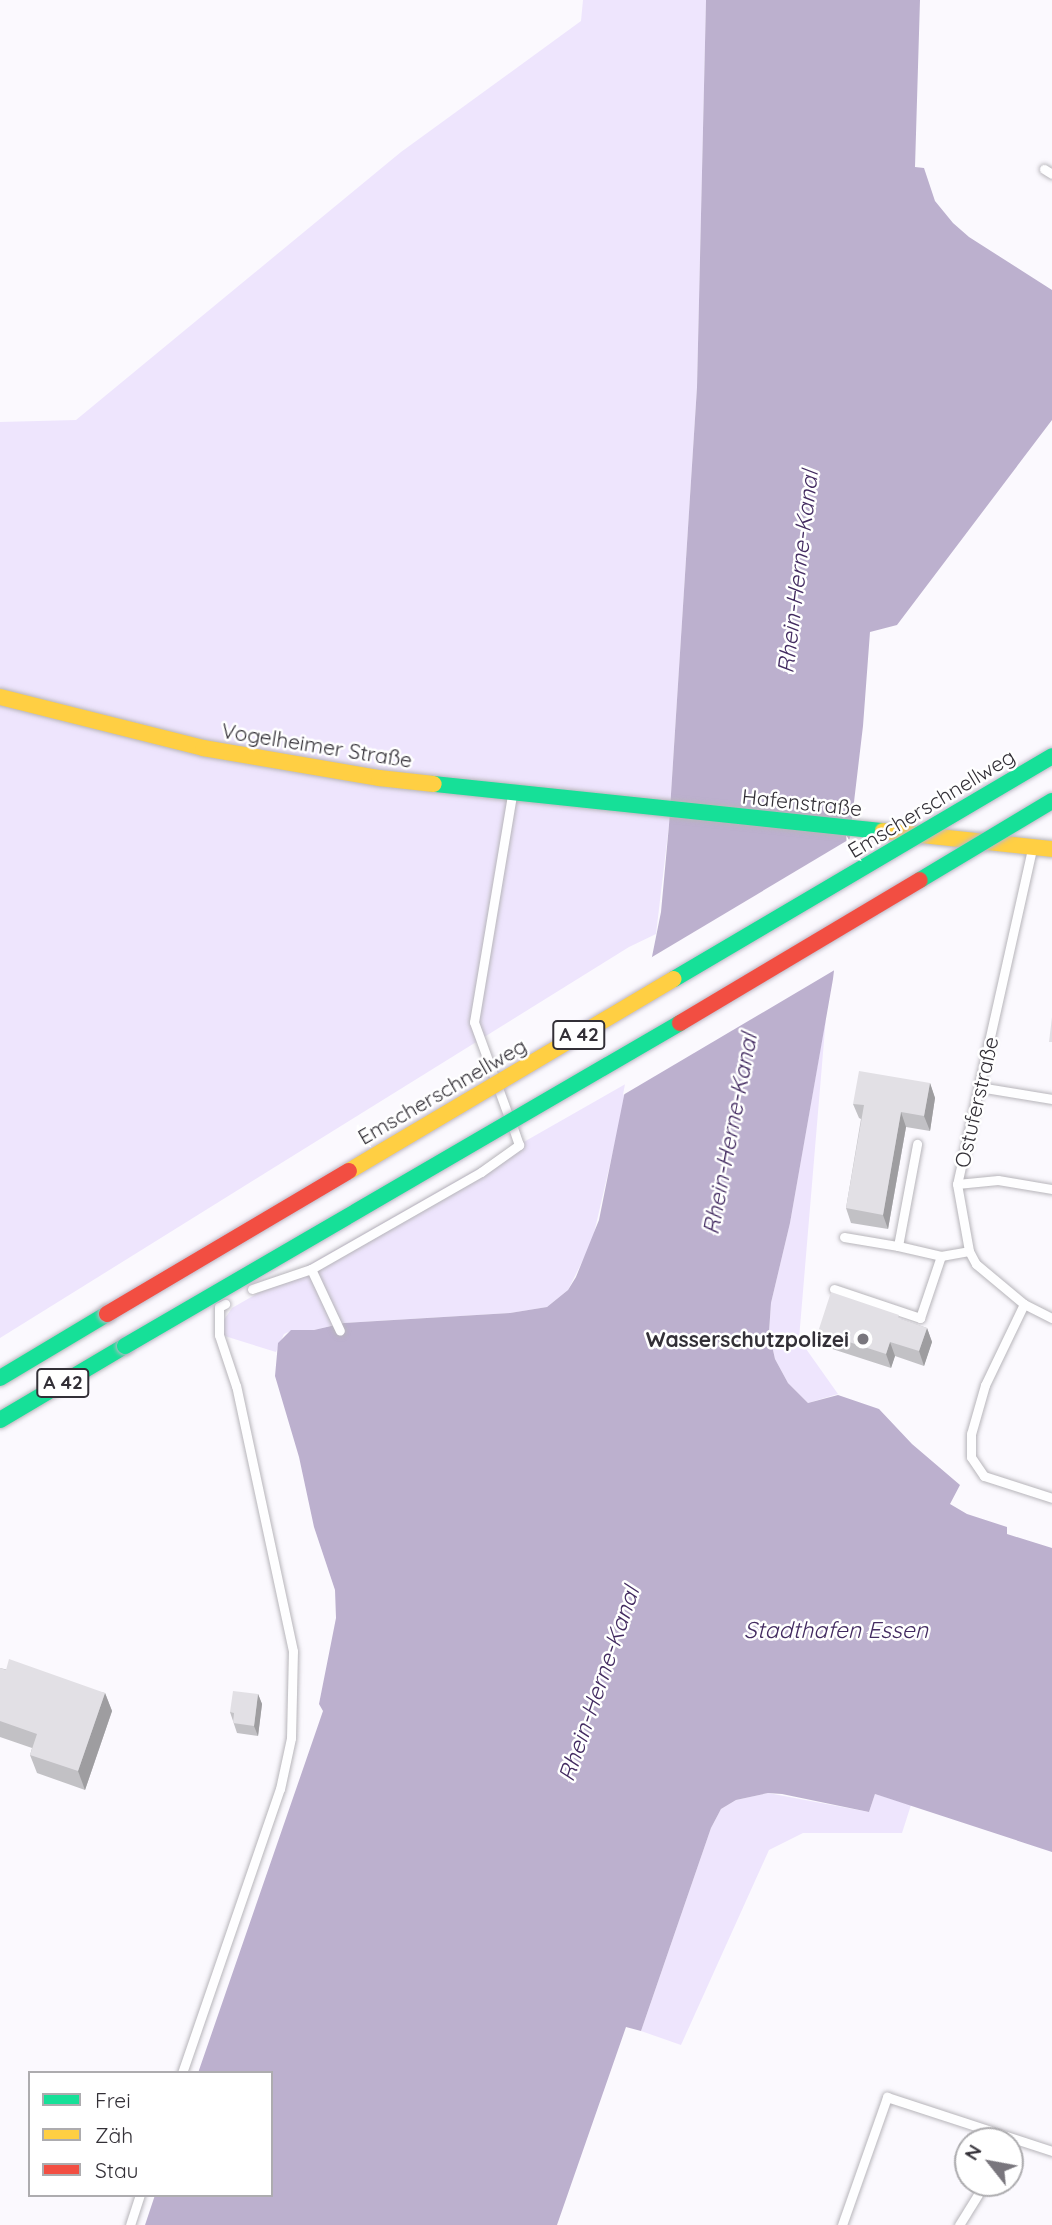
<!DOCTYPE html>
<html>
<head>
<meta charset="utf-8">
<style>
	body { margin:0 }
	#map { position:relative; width:1052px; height:2225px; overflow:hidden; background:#fbf9fe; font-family:Quicksand,sans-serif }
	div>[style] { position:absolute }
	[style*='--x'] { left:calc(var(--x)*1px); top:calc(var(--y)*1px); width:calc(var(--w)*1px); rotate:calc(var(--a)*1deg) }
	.green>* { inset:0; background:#eee5fd }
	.water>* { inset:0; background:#bcb0ce }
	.pier>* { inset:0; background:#fbf9fe }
	.roads { filter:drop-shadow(0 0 2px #b7b5ba) drop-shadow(0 0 2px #b7b5ba) }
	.lane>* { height:9px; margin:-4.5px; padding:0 4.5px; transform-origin:4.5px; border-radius:4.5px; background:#fefeff }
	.fast>* { height:16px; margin:-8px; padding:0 8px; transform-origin:8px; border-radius:8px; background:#16e098 }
	.slow>* { height:16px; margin:-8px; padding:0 8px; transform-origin:8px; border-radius:8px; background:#ffcf43 }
	.bridges { filter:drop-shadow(0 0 2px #bcb6c4) drop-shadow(0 0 2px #bcb6c4) }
	.fast-bridge>* { height:16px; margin:-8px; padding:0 8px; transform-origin:8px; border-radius:8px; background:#16e098 }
	.slow-bridge>* { height:16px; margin:-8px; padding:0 8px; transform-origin:8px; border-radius:8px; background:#ffcf43 }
	.jam-bridge>* { height:16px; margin:-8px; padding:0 8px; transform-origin:8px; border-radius:8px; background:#f24e42 }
	.wall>* { inset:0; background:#c2c1c5 }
	.shaded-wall>* { inset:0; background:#9e9da0 }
	.building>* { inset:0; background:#e2e0e5 }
	.dots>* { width:19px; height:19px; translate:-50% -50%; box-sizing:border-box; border:4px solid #fff; border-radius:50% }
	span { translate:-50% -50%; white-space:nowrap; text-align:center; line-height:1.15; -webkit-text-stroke:5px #fff; paint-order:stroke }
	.shield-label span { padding:2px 5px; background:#fff; border:2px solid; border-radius:5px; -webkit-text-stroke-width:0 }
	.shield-label { font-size:19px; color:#333037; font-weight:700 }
	.street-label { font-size:21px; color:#333037 }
	.poi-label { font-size:21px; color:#333037; font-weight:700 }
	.right { translate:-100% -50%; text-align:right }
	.water-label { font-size:23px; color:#432b61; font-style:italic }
	.legend { position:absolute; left:28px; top:2071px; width:245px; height:126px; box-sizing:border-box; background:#fff; border:2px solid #adacaf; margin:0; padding:9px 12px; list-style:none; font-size:21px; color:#333037 }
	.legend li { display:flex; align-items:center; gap:14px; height:35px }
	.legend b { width:35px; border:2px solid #adacaf }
	.north { position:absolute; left:954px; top:2127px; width:70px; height:70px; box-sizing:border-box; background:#fff; border:2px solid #adacaf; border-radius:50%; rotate:301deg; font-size:19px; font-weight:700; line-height:28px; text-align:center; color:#333037 }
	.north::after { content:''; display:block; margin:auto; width:24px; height:32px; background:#79767d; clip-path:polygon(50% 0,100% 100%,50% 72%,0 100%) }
</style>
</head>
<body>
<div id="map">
	<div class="green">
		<i style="clip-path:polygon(583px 0,706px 0,697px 387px,669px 825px,656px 934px,629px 947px,0 1338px,0 422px,76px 420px,401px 152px,581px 21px)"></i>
		<i style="clip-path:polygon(826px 1017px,799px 1339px,838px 1394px,808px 1403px,788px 1383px,775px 1359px,769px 1332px,771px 1303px,790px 1223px)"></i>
		<i style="clip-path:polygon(629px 1082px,592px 1242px,568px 1290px,547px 1307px,510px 1313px,343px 1323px,314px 1330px,293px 1330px,284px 1334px,276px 1352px,215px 1333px,232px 1308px)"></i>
		<i style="clip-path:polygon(768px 1793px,869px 1812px,875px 1794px,911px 1805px,902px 1833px,803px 1833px,769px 1850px,681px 2045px,641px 2031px,711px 1828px,721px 1809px,736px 1800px)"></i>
	</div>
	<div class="water">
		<i style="clip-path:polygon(706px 0,920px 0,915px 167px,924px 168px,935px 201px,953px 223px,969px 237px,1052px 290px,1052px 420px,897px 625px,870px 632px,863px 726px,833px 979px,790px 1223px,771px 1303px,769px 1332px,775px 1359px,788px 1383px,808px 1403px,838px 1395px,879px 1409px,912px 1444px,960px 1485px,950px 1504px,967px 1514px,1007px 1527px,1007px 1534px,1052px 1548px,1052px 1852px,875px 1794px,869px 1812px,782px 1794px,768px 1793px,736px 1800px,721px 1809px,711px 1828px,641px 2031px,626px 2027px,557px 2225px,145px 2225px,155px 2195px,271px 2195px,271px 2073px,198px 2073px,323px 1711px,319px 1704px,336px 1618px,335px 1590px,314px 1527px,299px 1457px,275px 1376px,278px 1343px,291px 1330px,314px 1330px,344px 1323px,510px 1313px,547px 1307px,568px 1290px,576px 1277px,599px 1220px,661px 912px,669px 825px,697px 387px)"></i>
	</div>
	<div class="pier">
		<i style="clip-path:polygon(853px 837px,838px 968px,623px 1095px,647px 960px)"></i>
	</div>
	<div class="roads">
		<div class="lane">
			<i style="--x:1044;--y:169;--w:9;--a:32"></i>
			<i style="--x:1032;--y:849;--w:343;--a:102.6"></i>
			<i style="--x:957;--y:1184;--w:68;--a:79.8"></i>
			<i style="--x:969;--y:1251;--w:15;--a:62"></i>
			<i style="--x:976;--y:1264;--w:62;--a:39.8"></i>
			<i style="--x:1024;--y:1304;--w:31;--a:27"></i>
			<i style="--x:979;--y:1087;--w:74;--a:9.3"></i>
			<i style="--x:508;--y:1115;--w:99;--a:-110.1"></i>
			<i style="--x:474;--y:1022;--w:230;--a:-80.5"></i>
			<i style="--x:957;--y:1184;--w:41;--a:-5.6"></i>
			<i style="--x:998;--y:1180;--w:55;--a:9.5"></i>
			<i style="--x:844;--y:1237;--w:55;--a:9.5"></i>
			<i style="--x:898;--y:1246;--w:104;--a:-79.4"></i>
			<i style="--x:898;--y:1246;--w:44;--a:13.1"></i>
			<i style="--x:941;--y:1256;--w:28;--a:-10"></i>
			<i style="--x:311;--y:1269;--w:68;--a:64.9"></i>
			<i style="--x:252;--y:1289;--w:62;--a:-18.7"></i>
			<i style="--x:311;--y:1269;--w:196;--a:-29.7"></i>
			<i style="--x:481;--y:1172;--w:47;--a:-35.4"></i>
			<i style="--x:519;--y:1145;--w:18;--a:-109"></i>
			<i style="--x:834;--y:1289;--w:91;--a:18.6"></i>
			<i style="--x:920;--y:1318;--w:65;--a:-71.3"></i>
			<i style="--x:1024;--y:1304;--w:90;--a:115.7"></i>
			<i style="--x:985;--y:1385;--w:51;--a:105.9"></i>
			<i style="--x:971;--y:1434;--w:23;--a:90"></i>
			<i style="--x:971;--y:1457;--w:23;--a:56"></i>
			<i style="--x:984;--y:1476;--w:71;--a:17.9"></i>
			<i style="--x:182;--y:2073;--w:300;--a:-71"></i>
			<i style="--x:280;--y:1789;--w:52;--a:-77.8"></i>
			<i style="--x:291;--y:1738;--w:87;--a:-88.7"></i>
			<i style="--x:293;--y:1651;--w:271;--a:-102.1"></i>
			<i style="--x:236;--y:1386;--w:54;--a:-108.4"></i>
			<i style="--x:219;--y:1335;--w:28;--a:-90"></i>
			<i style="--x:219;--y:1307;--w:7;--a:-27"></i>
			<i style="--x:130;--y:2225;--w:32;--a:-72"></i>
			<i style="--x:842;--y:2225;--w:136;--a:-70.6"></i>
			<i style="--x:887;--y:2097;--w:174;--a:18.1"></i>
			<i style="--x:959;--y:2225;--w:49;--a:-58.2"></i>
		</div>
		<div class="fast">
			<i style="--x:434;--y:784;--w:451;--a:6"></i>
			<i style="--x:0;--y:1378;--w:125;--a:-30.9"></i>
			<i style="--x:0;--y:1420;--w:145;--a:-30.6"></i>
		</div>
		<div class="slow">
			<i style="--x:0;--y:697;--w:209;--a:14.1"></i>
			<i style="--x:203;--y:748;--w:179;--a:9.7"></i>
			<i style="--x:379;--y:778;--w:55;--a:6.2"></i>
			<i style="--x:883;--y:831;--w:170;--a:6.1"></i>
		</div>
	</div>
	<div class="bridges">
		<div class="fast-bridge">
			<i style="--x:920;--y:880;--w:154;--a:-30.9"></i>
			<i style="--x:674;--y:979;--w:439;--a:-30.5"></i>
			<i style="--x:125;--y:1346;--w:642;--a:-30.2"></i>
		</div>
		<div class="slow-bridge">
			<i style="--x:349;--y:1171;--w:377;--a:-30.6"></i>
		</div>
		<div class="jam-bridge">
			<i style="--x:680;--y:1023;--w:279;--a:-30.8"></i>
			<i style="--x:107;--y:1314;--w:281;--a:-30.6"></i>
		</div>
	</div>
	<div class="wall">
		<i style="clip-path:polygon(930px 1083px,935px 1098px,930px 1131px,906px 1127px,888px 1229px,851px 1223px,846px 1208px,861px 1119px,859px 1118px,853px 1104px)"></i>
		<i style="clip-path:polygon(901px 1319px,927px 1328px,932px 1342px,924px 1366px,895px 1356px,891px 1368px,823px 1346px,818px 1332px)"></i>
		<i style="clip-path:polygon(0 1668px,105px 1693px,112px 1711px,85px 1790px,37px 1773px,30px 1755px,32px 1748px,0 1737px)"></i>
		<i style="clip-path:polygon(258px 1694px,262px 1704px,258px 1736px,237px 1733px,230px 1712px)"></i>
	</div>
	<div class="shaded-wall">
		<i style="clip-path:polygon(930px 1083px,935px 1098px,930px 1131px,924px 1116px)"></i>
		<i style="clip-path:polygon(901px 1112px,906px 1127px,888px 1229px,883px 1215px)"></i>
		<i style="clip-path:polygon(927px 1328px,932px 1342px,924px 1366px,919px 1351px)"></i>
		<i style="clip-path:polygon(890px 1342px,895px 1356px,891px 1368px,886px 1354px)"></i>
		<i style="clip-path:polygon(105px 1693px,112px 1711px,85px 1790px,78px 1771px)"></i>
		<i style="clip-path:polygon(258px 1694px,262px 1704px,258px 1736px,254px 1726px)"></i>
	</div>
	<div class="building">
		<i style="clip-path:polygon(1052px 1017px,1052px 1042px,1049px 1042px)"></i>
		<i style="clip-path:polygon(859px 1071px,930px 1083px,924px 1116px,901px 1112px,883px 1215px,846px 1208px,864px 1105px,853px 1104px)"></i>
		<i style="clip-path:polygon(831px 1292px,899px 1315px,898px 1318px,927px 1328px,919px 1351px,890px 1342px,886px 1354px,818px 1332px)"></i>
		<i style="clip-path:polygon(9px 1659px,105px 1693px,78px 1771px,30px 1755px,37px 1734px,0 1721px,0 1668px,6px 1670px)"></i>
		<i style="clip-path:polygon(233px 1691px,258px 1694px,254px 1726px,233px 1723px,234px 1713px,230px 1712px)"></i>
	</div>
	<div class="dots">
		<i style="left:863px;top:1339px;background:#79767d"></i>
	</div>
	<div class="shield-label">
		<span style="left:579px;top:1035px">A 42</span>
		<span style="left:63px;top:1383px">A 42</span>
	</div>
	<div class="street-label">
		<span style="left:317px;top:745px;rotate:9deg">Vogelheimer Straße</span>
		<span style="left:802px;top:802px;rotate:6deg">Hafenstraße</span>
		<span style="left:931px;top:803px;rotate:-31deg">Emscherschnellweg</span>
		<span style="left:442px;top:1091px;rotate:-30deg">Emscherschnellweg</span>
		<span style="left:976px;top:1102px;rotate:-77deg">Ostuferstraße</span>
	</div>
	<div class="poi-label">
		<span class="right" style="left:849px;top:1339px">Wasserschutzpolizei</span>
	</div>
	<div class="water-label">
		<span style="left:798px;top:572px;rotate:-83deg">Rhein-Herne-Kanal</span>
		<span style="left:730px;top:1134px;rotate:-79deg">Rhein-Herne-Kanal</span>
		<span style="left:836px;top:1630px">Stadthafen Essen</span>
		<span style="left:599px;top:1684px;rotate:-71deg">Rhein-Herne-Kanal</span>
	</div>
	<ul class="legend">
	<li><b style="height:9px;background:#16e098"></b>Frei</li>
	<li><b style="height:9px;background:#ffcf43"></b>Zäh</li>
	<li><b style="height:9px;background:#f24e42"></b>Stau</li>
	</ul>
	<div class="north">N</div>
</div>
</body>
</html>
